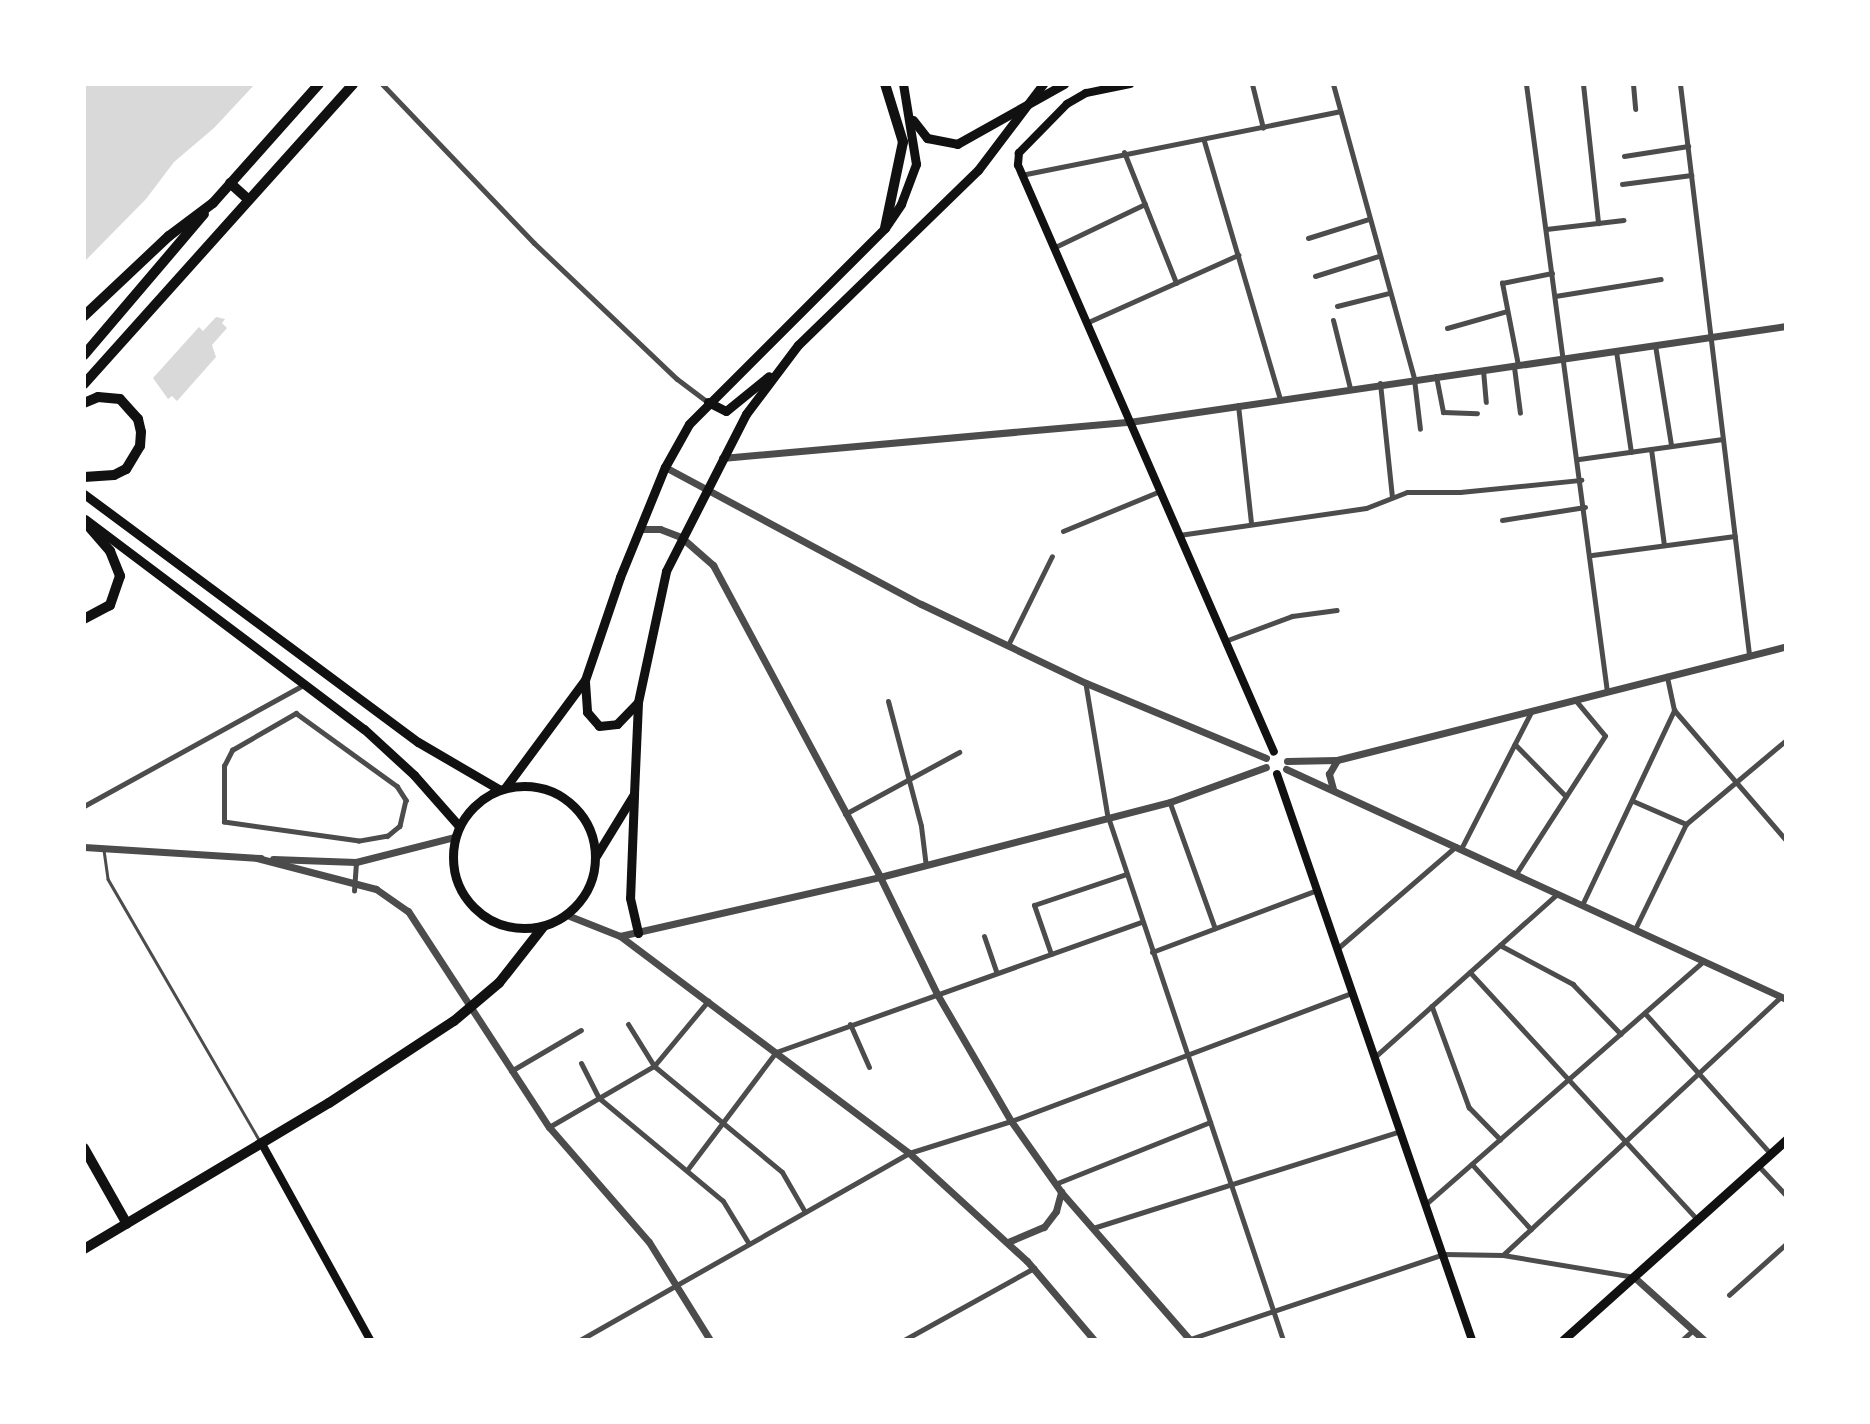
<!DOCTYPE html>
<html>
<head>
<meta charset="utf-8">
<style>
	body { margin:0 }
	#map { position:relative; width:1870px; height:1424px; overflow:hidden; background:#fff; font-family:Montserrat,sans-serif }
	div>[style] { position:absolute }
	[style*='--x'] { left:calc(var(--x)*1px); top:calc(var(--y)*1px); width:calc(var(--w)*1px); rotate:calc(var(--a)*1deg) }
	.water>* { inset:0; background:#d9d9d9 }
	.service>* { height:2.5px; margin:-1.25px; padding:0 1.25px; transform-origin:1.25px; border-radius:1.25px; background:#4c4c4c }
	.pedestrian>* { height:4.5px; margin:-2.25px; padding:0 2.25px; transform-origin:2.25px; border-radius:2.25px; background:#4c4c4c }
	.minor>* { height:5px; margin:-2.5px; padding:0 2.5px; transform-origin:2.5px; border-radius:2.5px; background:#4c4c4c }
	.tertiary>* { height:7px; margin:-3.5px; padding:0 3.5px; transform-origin:3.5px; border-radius:3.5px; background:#4c4c4c }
	.secondary>* { height:8px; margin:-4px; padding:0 4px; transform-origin:4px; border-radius:4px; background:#111 }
	.primary>* { height:9px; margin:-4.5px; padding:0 4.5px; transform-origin:4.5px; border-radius:4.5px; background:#111 }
	.primary>.ring { margin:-4.5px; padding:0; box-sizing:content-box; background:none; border:9px solid #111; border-radius:50% }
	.trunk>* { height:10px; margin:-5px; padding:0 5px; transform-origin:5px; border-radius:5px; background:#111 }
	.motorway>* { height:10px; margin:-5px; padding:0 5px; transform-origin:5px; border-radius:5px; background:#111 }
	span { translate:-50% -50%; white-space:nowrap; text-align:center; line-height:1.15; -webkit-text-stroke:7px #fff; paint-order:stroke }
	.frame { position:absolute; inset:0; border:86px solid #fff; pointer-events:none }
</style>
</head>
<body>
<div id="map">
	<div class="water">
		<i style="clip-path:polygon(84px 84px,255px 84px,214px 128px,174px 162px,146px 199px,84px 262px)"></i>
		<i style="clip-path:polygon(216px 317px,225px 319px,222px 323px,227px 328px,212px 345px,216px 357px,177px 401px,172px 396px,168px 399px,153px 378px,199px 327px,203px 331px)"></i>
	</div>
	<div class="service">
		<i style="--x:104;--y:850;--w:29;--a:82"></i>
		<i style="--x:108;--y:879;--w:303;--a:59.9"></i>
	</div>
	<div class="pedestrian">
		<i style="--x:1086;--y:684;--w:135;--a:80.6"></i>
		<i style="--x:296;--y:713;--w:125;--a:35.9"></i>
		<i style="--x:397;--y:786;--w:17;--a:57"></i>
		<i style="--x:406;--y:800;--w:27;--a:103"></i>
		<i style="--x:400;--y:826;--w:16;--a:140"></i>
		<i style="--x:388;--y:836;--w:29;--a:170"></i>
		<i style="--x:359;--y:841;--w:136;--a:-172"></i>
		<i style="--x:224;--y:822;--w:56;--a:-90"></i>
		<i style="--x:224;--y:766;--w:18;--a:-63"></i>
		<i style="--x:232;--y:750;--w:74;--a:-30"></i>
		<i style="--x:1515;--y:744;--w:73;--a:45.6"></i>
		<i style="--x:1170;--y:802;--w:134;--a:70.3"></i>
		<i style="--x:1461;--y:849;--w:154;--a:-62.9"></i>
		<i style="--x:1516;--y:874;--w:164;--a:-57.2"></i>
		<i style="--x:1605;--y:736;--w:47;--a:-129.8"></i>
		<i style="--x:354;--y:891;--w:29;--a:-86"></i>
		<i style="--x:1500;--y:945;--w:83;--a:28.1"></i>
		<i style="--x:1573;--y:984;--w:69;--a:46.2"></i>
		<i style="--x:1470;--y:972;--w:335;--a:47.4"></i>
		<i style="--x:1432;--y:1006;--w:108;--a:69.9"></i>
		<i style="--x:1469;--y:1107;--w:45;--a:45.9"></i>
		<i style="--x:1645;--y:1013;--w:188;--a:48.2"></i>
		<i style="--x:1376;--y:1056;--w:243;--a:-41.8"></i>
		<i style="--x:1472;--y:1164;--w:88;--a:47.8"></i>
		<i style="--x:1759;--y:1166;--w:40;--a:47"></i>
		<i style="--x:1426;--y:1204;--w:369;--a:-41.2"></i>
		<i style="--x:1503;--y:1255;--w:379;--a:-42.9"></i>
		<i style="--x:1729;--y:1295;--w:76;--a:-41.8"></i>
	</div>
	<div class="minor">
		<i style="--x:382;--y:84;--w:220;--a:46.3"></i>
		<i style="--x:534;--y:243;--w:197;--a:43.6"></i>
		<i style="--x:677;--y:379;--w:39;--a:37"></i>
		<i style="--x:1252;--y:84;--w:45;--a:76"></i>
		<i style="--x:1333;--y:84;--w:306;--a:74.6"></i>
		<i style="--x:1414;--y:379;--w:50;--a:83.2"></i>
		<i style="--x:1526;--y:84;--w:613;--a:82.41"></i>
		<i style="--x:1583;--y:84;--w:140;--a:83.8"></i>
		<i style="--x:1633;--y:84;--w:25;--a:85"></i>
		<i style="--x:1680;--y:84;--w:574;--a:83.1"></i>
		<i style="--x:1204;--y:141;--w:269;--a:73.6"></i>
		<i style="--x:1124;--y:152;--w:141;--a:68.3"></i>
		<i style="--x:1624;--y:156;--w:65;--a:-8.9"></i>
		<i style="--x:1021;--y:175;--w:325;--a:-11.3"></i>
		<i style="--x:1622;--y:184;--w:70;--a:-7.4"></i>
		<i style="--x:1546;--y:229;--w:78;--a:-6.7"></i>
		<i style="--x:1308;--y:238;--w:64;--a:-17.3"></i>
		<i style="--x:1053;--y:248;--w:102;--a:-25.6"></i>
		<i style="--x:1315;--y:276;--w:67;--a:-17.4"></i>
		<i style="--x:1555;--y:296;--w:107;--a:-9.1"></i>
		<i style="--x:1337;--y:306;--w:54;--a:-14"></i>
		<i style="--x:1333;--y:320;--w:70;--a:76"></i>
		<i style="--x:1086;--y:323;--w:167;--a:-24.1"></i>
		<i style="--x:1447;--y:328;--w:62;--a:-15.8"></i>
		<i style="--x:1655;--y:345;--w:101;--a:80.9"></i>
		<i style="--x:1616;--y:351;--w:102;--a:81.6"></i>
		<i style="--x:1518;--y:365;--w:84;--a:-101"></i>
		<i style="--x:1502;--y:283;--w:51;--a:-11.3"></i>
		<i style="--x:1514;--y:367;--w:46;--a:82.6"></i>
		<i style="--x:1483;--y:370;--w:32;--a:85"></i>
		<i style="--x:1436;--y:376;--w:37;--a:79"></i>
		<i style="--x:1443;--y:412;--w:34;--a:2"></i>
		<i style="--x:1380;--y:383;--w:115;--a:84"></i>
		<i style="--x:1238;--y:405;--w:119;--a:83.7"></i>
		<i style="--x:1651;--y:449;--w:97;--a:82.3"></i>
		<i style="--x:1579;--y:459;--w:145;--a:-7.9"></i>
		<i style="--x:1502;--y:520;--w:84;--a:-8.9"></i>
		<i style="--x:1063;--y:531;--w:105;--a:-22.4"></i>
		<i style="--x:1179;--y:535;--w:189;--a:-8.2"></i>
		<i style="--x:1366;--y:508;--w:44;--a:-21.3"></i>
		<i style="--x:1407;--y:492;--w:53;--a:0"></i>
		<i style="--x:1460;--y:492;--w:122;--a:-5.7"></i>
		<i style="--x:1592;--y:555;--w:144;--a:-7.6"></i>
		<i style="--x:1225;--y:641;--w:72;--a:-20.5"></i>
		<i style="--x:1292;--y:616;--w:45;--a:-7.6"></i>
		<i style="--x:1008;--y:645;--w:99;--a:-63.7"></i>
		<i style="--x:888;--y:701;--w:129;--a:75.2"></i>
		<i style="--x:921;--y:826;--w:39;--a:83"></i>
		<i style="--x:1674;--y:710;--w:172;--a:49.3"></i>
		<i style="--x:1633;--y:801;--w:58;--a:23.5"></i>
		<i style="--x:84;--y:806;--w:252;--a:-28.9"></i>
		<i style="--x:845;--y:814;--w:130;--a:-28.5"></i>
		<i style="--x:1108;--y:817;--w:552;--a:71.5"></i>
		<i style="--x:1582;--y:905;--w:216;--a:-64.7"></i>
		<i style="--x:1674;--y:710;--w:35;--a:-102"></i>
		<i style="--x:1635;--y:929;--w:117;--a:-64.1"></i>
		<i style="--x:1686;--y:824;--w:131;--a:-40"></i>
		<i style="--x:984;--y:936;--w:39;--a:71"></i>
		<i style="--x:1338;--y:948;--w:156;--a:-40.8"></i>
		<i style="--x:1152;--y:952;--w:176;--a:-20.6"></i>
		<i style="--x:1051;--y:954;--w:52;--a:-109.1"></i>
		<i style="--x:1034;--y:905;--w:97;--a:-18.6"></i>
		<i style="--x:628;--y:1024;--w:49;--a:58.2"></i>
		<i style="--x:654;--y:1066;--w:166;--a:39.6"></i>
		<i style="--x:782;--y:1172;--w:46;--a:60.1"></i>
		<i style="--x:850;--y:1024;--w:47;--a:66.2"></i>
		<i style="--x:581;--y:1063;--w:39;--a:63"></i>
		<i style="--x:599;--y:1098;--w:161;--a:39.7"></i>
		<i style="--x:723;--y:1201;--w:50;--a:58.8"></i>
		<i style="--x:511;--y:1071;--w:81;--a:-30.4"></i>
		<i style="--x:549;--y:1127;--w:121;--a:-30.2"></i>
		<i style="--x:654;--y:1066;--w:85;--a:-50.3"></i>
		<i style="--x:687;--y:1170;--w:148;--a:-53"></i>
		<i style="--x:776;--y:1052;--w:388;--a:-19.6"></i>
		<i style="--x:1055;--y:1184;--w:167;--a:-21.8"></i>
		<i style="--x:1093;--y:1228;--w:323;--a:-17.5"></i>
		<i style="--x:1190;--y:1339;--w:268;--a:-18.5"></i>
		<i style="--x:1444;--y:1254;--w:59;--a:1"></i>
		<i style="--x:1503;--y:1255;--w:133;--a:9.5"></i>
		<i style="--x:580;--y:1340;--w:378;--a:-29.6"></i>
		<i style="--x:909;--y:1153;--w:107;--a:-17.4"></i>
		<i style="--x:1011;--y:1121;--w:364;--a:-20.6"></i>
		<i style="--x:904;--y:1340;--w:149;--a:-29"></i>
		<i style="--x:1682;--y:1340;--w:15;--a:-42"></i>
	</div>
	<div class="tertiary">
		<i style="--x:722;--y:458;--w:409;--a:-5.1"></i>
		<i style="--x:1129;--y:422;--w:664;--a:-8.31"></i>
		<i style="--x:665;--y:467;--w:290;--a:28.2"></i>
		<i style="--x:921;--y:604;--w:183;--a:25.6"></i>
		<i style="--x:1086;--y:683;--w:195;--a:22.6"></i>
		<i style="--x:640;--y:529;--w:20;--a:0"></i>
		<i style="--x:660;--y:529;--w:22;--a:21"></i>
		<i style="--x:681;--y:537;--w:43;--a:41.2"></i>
		<i style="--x:713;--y:565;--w:354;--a:61.8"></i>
		<i style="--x:880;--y:877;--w:130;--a:64"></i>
		<i style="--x:937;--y:994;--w:147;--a:59.8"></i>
		<i style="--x:1011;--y:1121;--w:87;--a:54.8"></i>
		<i style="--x:1061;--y:1192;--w:196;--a:48.9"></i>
		<i style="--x:1287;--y:761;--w:50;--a:-1.1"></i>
		<i style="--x:1337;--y:760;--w:463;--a:-14.2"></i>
		<i style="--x:1286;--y:769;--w:550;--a:24.7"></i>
		<i style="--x:1333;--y:789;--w:16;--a:-105"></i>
		<i style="--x:1329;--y:774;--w:16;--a:-60"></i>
		<i style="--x:84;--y:847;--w:177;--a:3.6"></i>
		<i style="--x:257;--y:858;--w:123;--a:14.6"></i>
		<i style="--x:376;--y:889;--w:39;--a:35"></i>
		<i style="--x:408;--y:911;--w:258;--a:56.9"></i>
		<i style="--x:549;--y:1127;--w:152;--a:49"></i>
		<i style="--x:649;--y:1242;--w:115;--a:58.1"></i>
		<i style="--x:273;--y:859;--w:83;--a:2.1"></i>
		<i style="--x:356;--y:862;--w:102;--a:-14.2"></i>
		<i style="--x:567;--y:915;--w:57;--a:21.6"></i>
		<i style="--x:620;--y:936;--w:361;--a:36.9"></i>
		<i style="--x:909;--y:1153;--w:160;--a:42.5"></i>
		<i style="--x:1027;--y:1261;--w:104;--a:49.7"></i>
		<i style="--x:620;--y:936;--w:267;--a:-12.8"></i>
		<i style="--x:880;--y:877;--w:300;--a:-14.5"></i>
		<i style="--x:1170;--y:802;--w:102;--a:-20"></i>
		<i style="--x:1008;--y:1242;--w:39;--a:-23"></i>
		<i style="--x:1044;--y:1227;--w:20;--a:-53"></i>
		<i style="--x:1056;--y:1211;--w:20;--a:-75"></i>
		<i style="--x:1634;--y:1277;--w:94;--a:42"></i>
	</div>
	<div class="secondary">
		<i style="--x:1130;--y:84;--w:45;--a:168.4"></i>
		<i style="--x:1086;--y:93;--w:22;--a:150"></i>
		<i style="--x:1067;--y:104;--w:69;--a:134.4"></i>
		<i style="--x:1019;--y:153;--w:12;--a:95"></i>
		<i style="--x:1018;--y:165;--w:640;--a:66.44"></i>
		<i style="--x:1277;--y:774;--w:599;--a:70.99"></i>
		<i style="--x:262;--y:1144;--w:224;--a:61.1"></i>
	</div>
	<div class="primary">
		<i style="--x:913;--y:120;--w:23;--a:52"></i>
		<i style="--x:927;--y:138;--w:31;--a:11"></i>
		<i style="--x:957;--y:144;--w:123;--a:-29.3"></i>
		<i style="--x:708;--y:402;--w:20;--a:27"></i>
		<i style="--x:726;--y:411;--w:55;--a:-39.1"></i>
		<i style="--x:84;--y:494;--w:416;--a:36.6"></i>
		<i style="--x:418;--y:742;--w:95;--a:30.3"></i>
		<i style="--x:85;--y:519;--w:349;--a:37"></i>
		<i style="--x:364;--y:729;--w:68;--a:42.6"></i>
		<i style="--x:414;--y:775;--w:68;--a:48.6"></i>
		<i style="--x:585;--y:682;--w:30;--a:86"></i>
		<i style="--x:587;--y:712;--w:18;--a:49"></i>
		<i style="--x:599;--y:726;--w:18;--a:-6"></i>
		<i style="--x:617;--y:724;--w:29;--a:-46"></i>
		<i class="ring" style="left:453px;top:786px;width:133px;height:133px"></i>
		<i style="--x:505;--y:788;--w:134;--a:-53.5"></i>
		<i style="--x:585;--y:680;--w:109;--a:-71.2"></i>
		<i style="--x:620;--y:577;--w:119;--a:-67.8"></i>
		<i style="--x:665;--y:467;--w:49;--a:-60.8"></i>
		<i style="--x:689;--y:424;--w:277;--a:-45"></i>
		<i style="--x:885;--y:228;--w:29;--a:-56"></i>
		<i style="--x:901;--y:204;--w:43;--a:-69.4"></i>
		<i style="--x:916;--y:164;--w:81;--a:-99.2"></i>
		<i style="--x:634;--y:796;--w:102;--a:92.2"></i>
		<i style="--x:630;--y:898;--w:36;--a:77"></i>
		<i style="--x:596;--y:856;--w:73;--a:-58.5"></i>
		<i style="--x:634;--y:794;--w:92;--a:-87.5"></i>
		<i style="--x:638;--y:702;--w:134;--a:-77.9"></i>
		<i style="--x:666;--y:571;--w:176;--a:-63"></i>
		<i style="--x:746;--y:414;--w:86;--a:-53"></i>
		<i style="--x:798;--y:345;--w:251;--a:-44.2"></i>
		<i style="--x:978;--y:170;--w:108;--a:-52.9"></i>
		<i style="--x:1563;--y:1340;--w:300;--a:-41.9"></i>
	</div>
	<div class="trunk">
		<i style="--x:230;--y:183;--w:25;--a:42"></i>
		<i style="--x:84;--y:316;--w:117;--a:-43.3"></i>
		<i style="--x:169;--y:236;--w:55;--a:-36.9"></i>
		<i style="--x:213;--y:203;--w:159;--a:-48.3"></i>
		<i style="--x:84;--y:355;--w:185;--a:-49.6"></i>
		<i style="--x:84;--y:384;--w:403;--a:-48.1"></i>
		<i style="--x:84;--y:403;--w:15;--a:-23"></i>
		<i style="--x:98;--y:397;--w:22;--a:5"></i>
		<i style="--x:120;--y:399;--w:27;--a:48"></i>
		<i style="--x:138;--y:419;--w:13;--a:77"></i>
		<i style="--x:141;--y:432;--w:14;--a:94"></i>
		<i style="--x:140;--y:446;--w:27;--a:121"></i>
		<i style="--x:126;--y:469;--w:13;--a:153"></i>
		<i style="--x:114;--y:475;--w:30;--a:176"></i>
		<i style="--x:84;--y:521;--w:40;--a:49"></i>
		<i style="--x:110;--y:551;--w:27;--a:68"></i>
		<i style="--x:120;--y:576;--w:31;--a:109"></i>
		<i style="--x:110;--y:605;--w:30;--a:152"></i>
		<i style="--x:84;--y:1148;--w:87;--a:60.5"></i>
		<i style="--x:84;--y:1249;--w:285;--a:-30.8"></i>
		<i style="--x:329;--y:1103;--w:149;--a:-33.3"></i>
		<i style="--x:454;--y:1021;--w:59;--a:-40.2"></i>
		<i style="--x:499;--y:983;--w:71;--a:-51.8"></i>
	</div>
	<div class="motorway">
		<i style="--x:885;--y:228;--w:88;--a:-78.2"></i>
		<i style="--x:903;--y:142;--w:61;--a:-107.2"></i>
	</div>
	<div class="frame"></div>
</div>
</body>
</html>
